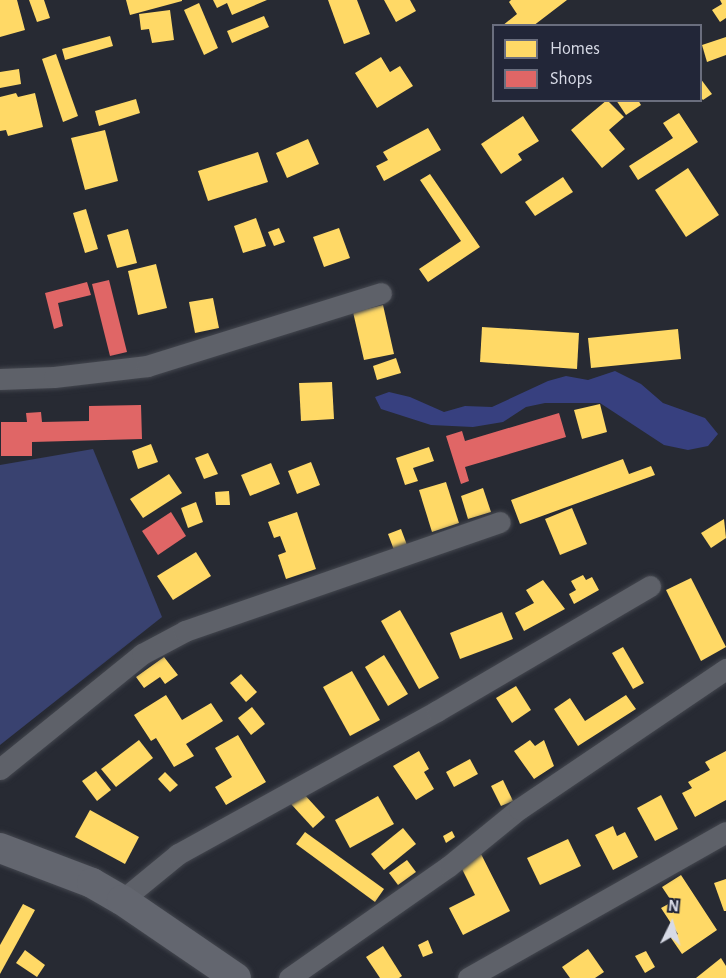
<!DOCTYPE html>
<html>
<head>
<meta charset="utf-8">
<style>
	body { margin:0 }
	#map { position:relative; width:726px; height:978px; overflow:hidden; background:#272a33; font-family:"Alegreya Sans",sans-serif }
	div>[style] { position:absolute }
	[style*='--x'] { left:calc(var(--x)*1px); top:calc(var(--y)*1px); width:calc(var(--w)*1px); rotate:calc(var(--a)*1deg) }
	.green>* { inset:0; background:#394270 }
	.forest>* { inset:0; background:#37407f }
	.homes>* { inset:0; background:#ffd966 }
	.shops>* { inset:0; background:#e06666 }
	.roads { filter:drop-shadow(0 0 2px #44474f) drop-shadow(0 0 2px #44474f) }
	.minor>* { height:21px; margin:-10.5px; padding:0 10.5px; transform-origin:10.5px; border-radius:10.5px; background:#5e6169 }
	.secondary>* { height:30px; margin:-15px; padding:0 15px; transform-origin:15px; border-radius:15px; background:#63666f }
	span { translate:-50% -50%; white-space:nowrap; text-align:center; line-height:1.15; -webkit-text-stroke:6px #222638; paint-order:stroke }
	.legend { position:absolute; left:492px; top:24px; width:210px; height:78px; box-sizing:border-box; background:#222638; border:2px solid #6a6e7e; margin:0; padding:8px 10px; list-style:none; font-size:18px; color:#d7dae6 }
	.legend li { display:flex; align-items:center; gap:12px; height:30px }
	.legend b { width:30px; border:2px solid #6a6e7e }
	.north { position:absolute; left:642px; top:894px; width:60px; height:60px; -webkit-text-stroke:4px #222638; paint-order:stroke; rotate:5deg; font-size:16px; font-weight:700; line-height:24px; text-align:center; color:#d7dae6 }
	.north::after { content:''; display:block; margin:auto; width:21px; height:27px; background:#d7dae6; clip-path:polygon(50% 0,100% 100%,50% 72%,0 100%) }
</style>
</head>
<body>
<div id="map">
	<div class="green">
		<i style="clip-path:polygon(93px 449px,162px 617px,0 745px,0 465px)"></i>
	</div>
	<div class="forest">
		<i style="clip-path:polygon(615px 371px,641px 384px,663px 403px,705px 418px,718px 434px,708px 446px,688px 450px,664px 445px,600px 403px,545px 403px,526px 407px,503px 422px,473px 427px,431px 425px,381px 409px,375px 397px,389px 392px,410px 397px,444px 412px,465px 406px,492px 407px,548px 381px,566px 376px,588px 380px)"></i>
	</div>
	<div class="homes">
		<i style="clip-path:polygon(0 0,17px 0,25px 30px,0 37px)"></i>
		<i style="clip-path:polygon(29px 0,44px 0,50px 18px,37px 22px)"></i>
		<i style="clip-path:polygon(126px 0,182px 0,182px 1px,130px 15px)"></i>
		<i style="clip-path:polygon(213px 0,267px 0,232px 15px,227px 3px,217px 8px)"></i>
		<i style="clip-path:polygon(328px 0,357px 0,370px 34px,344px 44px)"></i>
		<i style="clip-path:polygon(384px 0,410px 0,416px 11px,396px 22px)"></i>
		<i style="clip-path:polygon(511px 0,567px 0,533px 26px,502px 26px,517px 14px,509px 2px)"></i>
		<i style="clip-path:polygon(720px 0,726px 0,726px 18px,720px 22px,712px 10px,722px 4px)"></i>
		<i style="clip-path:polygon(199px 3px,218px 48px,204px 55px,184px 10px)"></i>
		<i style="clip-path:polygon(170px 10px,174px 40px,152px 43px,149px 29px,141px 30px,139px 14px)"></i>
		<i style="clip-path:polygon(264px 16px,269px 27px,232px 43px,227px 31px)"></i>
		<i style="clip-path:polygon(110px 36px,113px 46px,65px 60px,62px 49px)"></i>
		<i style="clip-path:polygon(726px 37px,726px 55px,707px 62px,702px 45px)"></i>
		<i style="clip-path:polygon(56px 54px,78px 116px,63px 122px,42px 59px)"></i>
		<i style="clip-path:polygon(381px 57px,390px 72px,400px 66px,413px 86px,377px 108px,355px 73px)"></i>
		<i style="clip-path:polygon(19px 69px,21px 84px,0 88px,0 72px)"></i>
		<i style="clip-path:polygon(700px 78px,712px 94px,703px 100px,700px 97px)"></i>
		<i style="clip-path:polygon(16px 93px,18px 97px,35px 93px,43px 127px,8px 136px,6px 130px,0 131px,0 97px)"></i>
		<i style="clip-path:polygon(136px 99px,140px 113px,99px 126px,95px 111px)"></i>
		<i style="clip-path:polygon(607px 100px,624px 117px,609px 130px,625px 149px,602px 168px,571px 130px)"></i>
		<i style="clip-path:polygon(616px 100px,638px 100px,641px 105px,626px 115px)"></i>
		<i style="clip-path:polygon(679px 113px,698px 142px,638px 180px,629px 166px,673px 138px,663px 123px)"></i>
		<i style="clip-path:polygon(523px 116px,539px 141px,518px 154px,522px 160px,501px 174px,481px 144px)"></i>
		<i style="clip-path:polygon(428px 128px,441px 150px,384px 181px,376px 166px,388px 160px,383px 152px)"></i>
		<i style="clip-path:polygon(105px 130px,118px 181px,85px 190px,71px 138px)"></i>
		<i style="clip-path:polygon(308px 139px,319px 164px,287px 178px,276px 153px)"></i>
		<i style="clip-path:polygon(258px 152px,268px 182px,208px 201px,198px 171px)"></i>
		<i style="clip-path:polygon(688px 168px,719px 215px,686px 237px,655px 190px)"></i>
		<i style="clip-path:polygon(430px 174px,480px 247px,428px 282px,419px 269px,461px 241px,420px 180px)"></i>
		<i style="clip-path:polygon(563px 177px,573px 192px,535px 216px,525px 202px)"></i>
		<i style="clip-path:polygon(86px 209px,98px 249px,85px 253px,73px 213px)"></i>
		<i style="clip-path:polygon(256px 218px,266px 246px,243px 253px,234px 226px)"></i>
		<i style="clip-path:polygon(279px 228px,285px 242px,274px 246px,268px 232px)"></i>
		<i style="clip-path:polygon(339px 228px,350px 258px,324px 267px,313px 237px)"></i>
		<i style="clip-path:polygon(128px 229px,137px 263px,117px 268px,107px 235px)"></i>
		<i style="clip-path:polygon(156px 264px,167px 308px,138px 315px,128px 271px)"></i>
		<i style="clip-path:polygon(213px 298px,219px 328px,195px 333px,189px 302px)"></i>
		<i style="clip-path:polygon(383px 305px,394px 354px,364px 360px,353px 312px)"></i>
		<i style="clip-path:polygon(482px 327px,579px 333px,577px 369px,480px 362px)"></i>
		<i style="clip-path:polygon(678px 329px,681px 359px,591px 368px,588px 338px)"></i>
		<i style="clip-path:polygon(396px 358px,401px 373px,377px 380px,373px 366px)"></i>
		<i style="clip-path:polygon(332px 382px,334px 419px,301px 421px,299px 383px)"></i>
		<i style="clip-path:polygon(600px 404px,607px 432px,582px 439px,574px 410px)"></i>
		<i style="clip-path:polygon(151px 444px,158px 462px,138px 469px,132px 451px)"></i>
		<i style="clip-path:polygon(429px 447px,434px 461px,413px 468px,418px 481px,405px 485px,396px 458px)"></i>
		<i style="clip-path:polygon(208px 453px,218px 474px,204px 479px,195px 458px)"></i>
		<i style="clip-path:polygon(623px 459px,629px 474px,651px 466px,655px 475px,520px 524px,511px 500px)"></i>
		<i style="clip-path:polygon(311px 462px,320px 485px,297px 494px,288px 471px)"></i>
		<i style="clip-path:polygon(271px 463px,280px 484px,250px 496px,241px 475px)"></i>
		<i style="clip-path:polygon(169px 474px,182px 493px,143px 518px,130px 499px)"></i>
		<i style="clip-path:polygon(446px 482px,459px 523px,432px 532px,419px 490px)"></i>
		<i style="clip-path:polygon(483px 488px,491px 512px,468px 519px,461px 496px)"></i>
		<i style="clip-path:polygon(229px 491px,230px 505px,216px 505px,215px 492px)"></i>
		<i style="clip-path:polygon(196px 502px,203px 522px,188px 528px,181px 508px)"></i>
		<i style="clip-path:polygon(572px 508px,587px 544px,560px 555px,545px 519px)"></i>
		<i style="clip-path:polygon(297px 512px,316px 569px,286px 579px,278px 555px,286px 552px,280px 536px,274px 538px,268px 522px)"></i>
		<i style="clip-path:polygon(724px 519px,726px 538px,711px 548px,701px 533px)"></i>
		<i style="clip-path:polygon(401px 529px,407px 545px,394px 550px,388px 534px)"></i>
		<i style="clip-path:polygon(196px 552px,211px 576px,173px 600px,157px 576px)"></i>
		<i style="clip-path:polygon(583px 575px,586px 580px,592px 577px,599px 590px,574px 604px,569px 594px,576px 590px,571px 581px)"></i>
		<i style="clip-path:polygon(691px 578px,726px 647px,701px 661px,666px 590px)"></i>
		<i style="clip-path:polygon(543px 580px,565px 609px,524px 631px,515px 613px,534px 603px,526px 590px)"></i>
		<i style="clip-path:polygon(400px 610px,439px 678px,419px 689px,381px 621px)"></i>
		<i style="clip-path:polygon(502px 612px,513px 639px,460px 659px,450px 633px)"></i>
		<i style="clip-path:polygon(623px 647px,644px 683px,633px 689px,612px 653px)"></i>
		<i style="clip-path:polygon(384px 655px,408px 694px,388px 706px,365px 667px)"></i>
		<i style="clip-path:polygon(164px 657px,178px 675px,165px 684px,160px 677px,144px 688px,136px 677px)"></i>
		<i style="clip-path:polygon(352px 671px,380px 720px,350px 736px,323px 687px)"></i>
		<i style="clip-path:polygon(241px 674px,257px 692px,246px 702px,230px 683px)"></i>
		<i style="clip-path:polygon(516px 686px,531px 710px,512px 723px,496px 698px)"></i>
		<i style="clip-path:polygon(166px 695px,182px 720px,211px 703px,223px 721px,186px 744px,194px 756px,174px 767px,156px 738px,151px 741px,134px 715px)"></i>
		<i style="clip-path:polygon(626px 695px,636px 709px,578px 746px,554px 709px,570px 698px,585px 721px)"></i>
		<i style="clip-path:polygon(252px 707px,265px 724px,251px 735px,238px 718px)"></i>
		<i style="clip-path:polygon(238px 735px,266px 782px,226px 805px,215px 787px,232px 777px,215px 748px)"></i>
		<i style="clip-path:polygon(139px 740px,153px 758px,116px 787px,101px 769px)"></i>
		<i style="clip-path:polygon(530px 740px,535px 746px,544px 740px,554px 766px,534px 779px,514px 751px)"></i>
		<i style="clip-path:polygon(419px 751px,429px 769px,424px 772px,434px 789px,416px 800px,393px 766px)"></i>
		<i style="clip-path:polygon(726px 751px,726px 800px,695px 817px,682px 793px,692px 788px,688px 782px,710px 770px,705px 762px)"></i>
		<i style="clip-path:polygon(470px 759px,478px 774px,454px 787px,446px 772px)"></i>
		<i style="clip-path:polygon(96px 771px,111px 790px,97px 801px,82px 781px)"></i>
		<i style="clip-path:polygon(165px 772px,178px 785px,170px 792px,158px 779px)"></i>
		<i style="clip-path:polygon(503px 780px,513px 801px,501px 806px,491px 786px)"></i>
		<i style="clip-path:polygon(303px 793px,325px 817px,313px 828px,291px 804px)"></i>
		<i style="clip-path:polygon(661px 795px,678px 829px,655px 841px,637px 808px)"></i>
		<i style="clip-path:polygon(378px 796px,394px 824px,350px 848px,335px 820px)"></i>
		<i style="clip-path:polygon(90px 810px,139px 837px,125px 864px,75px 837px)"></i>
		<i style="clip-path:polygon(613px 826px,617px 836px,625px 832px,638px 857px,613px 870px,595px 835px)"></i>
		<i style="clip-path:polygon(403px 828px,416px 844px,384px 870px,371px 854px)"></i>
		<i style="clip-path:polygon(452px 831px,455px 837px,446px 843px,443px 836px)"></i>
		<i style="clip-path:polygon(305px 832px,384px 889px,375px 902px,296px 844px)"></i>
		<i style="clip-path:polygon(568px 839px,581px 866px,540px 885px,527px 858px)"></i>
		<i style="clip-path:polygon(481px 854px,510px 911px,463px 935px,449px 908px,475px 895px,460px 865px)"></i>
		<i style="clip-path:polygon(407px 860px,416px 872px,398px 885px,389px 873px)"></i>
		<i style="clip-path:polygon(681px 875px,717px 930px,682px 954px,671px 938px,678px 934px,661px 908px,672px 902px,662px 887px)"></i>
		<i style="clip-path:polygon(726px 879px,726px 911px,724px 911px,714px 883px)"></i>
		<i style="clip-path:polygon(23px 904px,35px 910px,0 974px,0 945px)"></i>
		<i style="clip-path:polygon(428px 940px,433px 953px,423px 957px,418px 945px)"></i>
		<i style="clip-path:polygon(383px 946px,402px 976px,399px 978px,380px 978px,366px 957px)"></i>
		<i style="clip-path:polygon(588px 949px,604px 972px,595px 978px,570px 978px,562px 967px)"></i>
		<i style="clip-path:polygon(25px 950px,45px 965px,37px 977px,16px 963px)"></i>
		<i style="clip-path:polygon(646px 951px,655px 967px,645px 973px,635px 956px)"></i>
		<i style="clip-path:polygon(721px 958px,726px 966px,726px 978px,696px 978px)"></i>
	</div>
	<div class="shops">
		<i style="clip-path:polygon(109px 280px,127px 352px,110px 356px,92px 284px)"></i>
		<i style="clip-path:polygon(87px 282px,91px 295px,58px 303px,63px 326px,54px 329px,45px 293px)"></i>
		<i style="clip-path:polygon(141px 405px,142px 439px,32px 442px,32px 456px,1px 456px,1px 422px,27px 422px,26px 413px,41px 412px,42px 422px,89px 421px,89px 406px)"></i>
		<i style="clip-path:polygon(559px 413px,566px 437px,465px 467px,469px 481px,461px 484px,446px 436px,462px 431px,465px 441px)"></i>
		<i style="clip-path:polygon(171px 512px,186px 536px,158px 555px,142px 531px)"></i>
	</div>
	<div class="roads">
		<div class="minor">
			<i style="--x:0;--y:379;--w:54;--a:-2.1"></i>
			<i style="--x:54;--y:377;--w:94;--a:-6.7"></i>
			<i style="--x:147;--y:366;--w:245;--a:-17.3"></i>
			<i style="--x:0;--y:769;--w:183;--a:-39"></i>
			<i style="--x:142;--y:654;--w:49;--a:-28.1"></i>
			<i style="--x:185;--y:631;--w:333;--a:-19.1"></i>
			<i style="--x:122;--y:900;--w:72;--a:-39.4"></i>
			<i style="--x:178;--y:854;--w:296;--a:-28.9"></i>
			<i style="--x:437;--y:711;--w:247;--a:-30.4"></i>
			<i style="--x:289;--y:978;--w:195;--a:-35"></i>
			<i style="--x:449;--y:866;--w:90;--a:-39.2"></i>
			<i style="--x:519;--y:809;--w:250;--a:-34.1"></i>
			<i style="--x:468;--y:978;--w:296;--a:-29.5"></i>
		</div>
		<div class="secondary">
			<i style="--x:0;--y:848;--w:98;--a:20.8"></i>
			<i style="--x:92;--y:883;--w:34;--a:30"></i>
			<i style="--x:122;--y:900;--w:138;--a:34.4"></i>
		</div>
	</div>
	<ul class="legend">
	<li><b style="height:16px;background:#ffd966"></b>Homes</li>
	<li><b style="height:16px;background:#e06666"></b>Shops</li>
	</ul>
	<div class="north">N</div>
</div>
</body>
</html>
